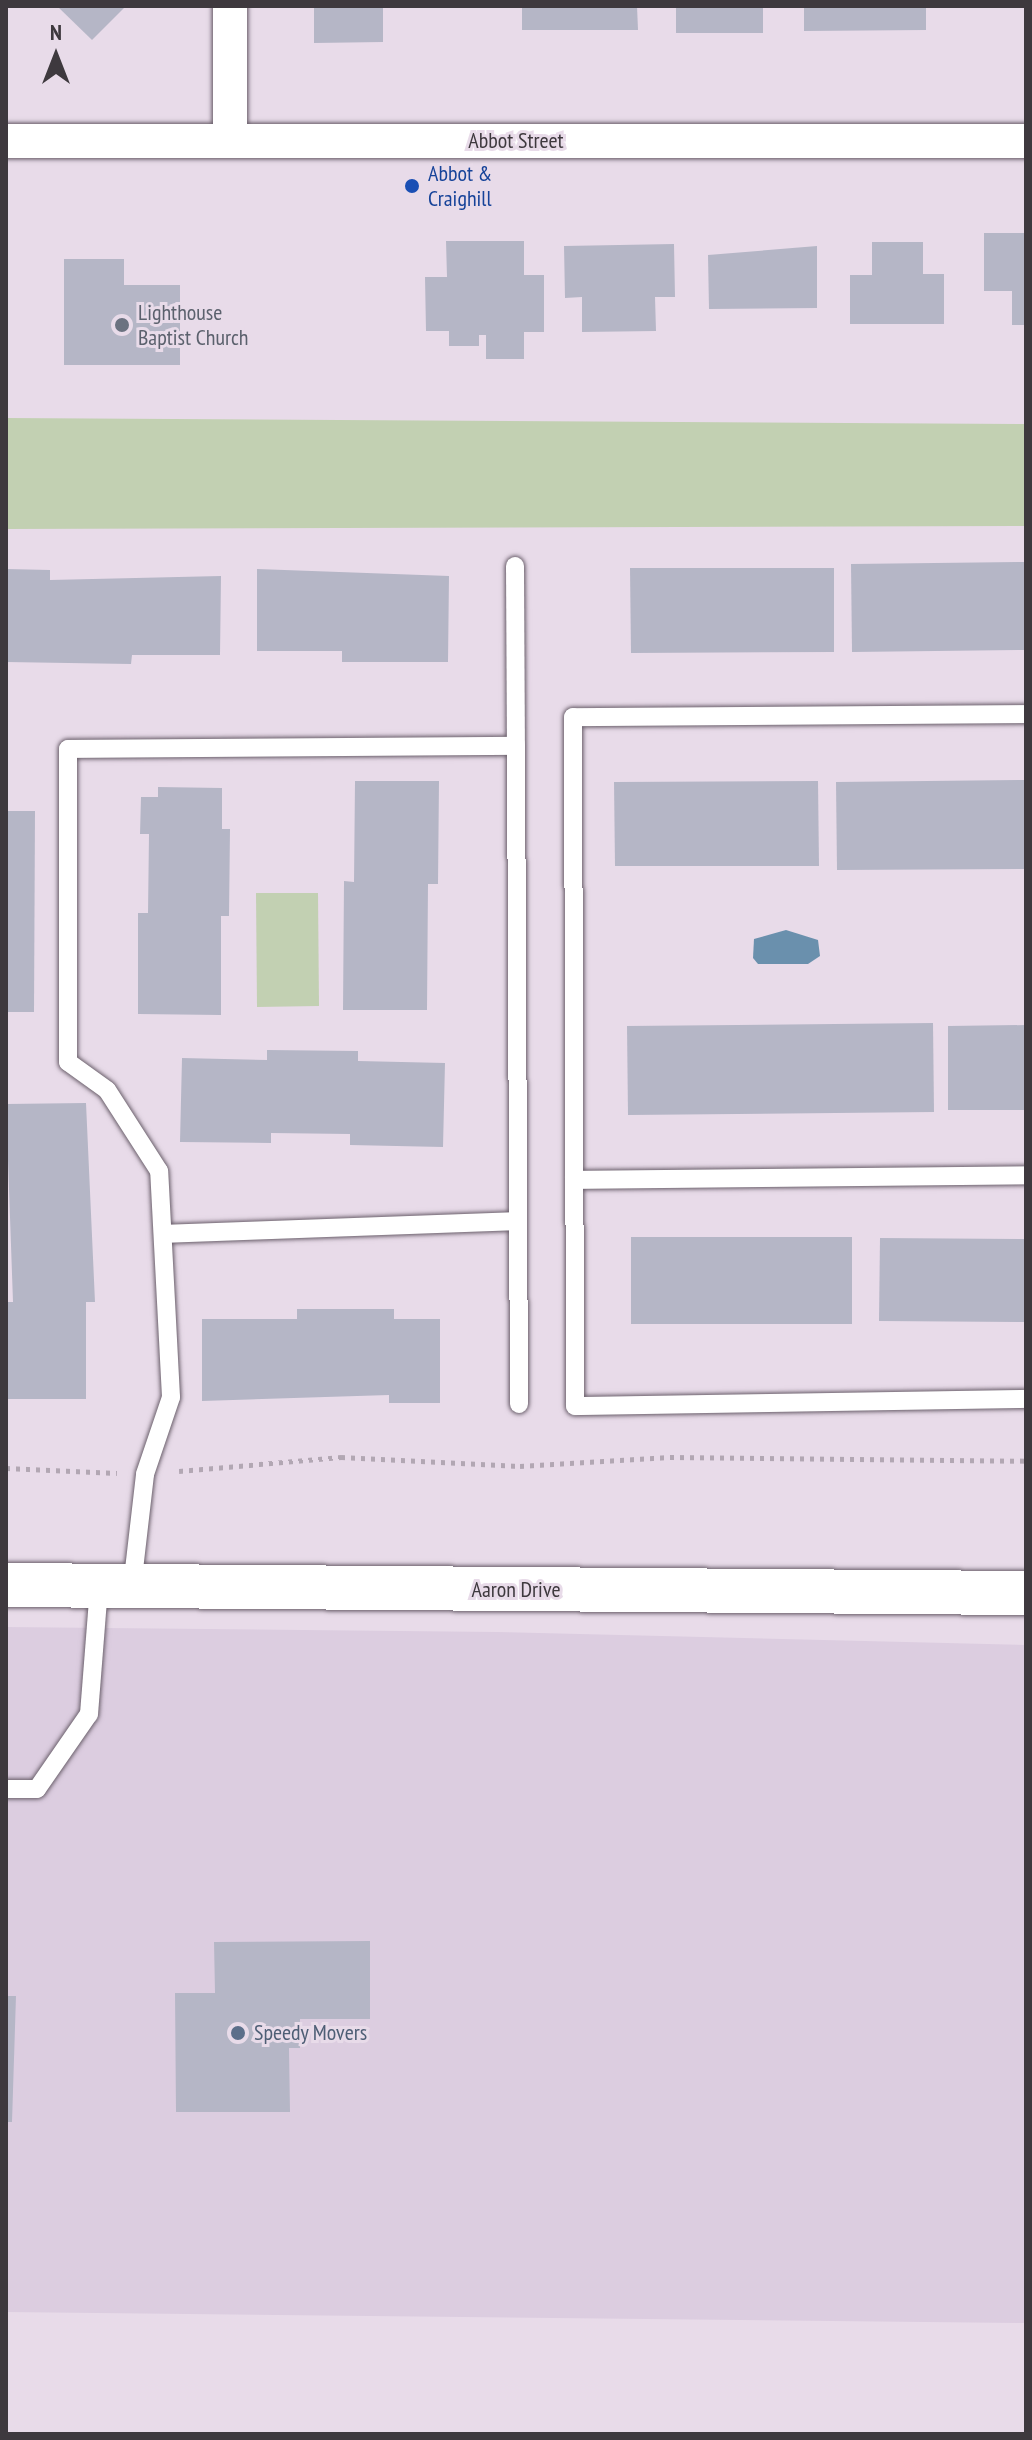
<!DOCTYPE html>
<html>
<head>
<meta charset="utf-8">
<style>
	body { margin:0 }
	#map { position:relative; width:1032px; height:2440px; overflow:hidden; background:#e8dbe9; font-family:"PT Sans Narrow",sans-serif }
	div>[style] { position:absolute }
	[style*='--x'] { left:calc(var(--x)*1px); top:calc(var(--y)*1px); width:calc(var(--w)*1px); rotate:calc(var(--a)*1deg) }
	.commercial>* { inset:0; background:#dccde0 }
	.green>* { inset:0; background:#c2d0b2 }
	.water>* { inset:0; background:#6a90ad }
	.building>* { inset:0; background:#b5b6c6 }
	.path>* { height:5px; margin-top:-2.5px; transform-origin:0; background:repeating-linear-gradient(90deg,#b2a7b3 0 4px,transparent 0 10px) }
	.roads { filter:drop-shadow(0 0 2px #6b606c) drop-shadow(0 0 2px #6b606c) }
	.lane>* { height:18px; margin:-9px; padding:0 9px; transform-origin:9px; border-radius:9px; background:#fff }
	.street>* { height:34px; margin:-17px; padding:0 17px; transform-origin:17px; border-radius:17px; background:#fff }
	.secondary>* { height:44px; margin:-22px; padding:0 22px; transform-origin:22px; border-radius:22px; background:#fff }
	.dots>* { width:22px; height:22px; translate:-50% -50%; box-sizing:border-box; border:4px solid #e8dbe9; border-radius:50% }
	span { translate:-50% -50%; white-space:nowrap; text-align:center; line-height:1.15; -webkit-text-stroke:6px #e8dbe9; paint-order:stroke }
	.street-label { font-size:22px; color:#3e393e }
	.transit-label { font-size:22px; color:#164399 }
	.left { translate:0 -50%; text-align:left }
	.worship-label { font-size:22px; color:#5b616d }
	.service-label { font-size:22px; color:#4e5e75 }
	.frame { position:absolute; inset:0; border:8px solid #3e393e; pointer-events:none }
	.north { position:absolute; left:16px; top:16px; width:80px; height:80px; -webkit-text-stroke:6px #e8dbe9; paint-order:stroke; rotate:0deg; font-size:22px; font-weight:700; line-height:32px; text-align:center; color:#3e393e }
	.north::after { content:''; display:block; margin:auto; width:28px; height:36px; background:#3e393e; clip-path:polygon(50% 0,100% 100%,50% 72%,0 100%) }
</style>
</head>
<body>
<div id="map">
	<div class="commercial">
		<i style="clip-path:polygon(6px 1627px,497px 1632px,1026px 1645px,1026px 2323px,6px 2312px)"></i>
	</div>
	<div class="green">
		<i style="clip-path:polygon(6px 418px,1026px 424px,1026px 526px,6px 529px)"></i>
		<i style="clip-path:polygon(256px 893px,318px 893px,319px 1006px,257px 1007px)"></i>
	</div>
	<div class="water">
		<i style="clip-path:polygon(786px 930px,818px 940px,820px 956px,808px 964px,758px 964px,753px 958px,754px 939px)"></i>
	</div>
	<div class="building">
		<i style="clip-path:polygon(57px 6px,126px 6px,92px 40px)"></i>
		<i style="clip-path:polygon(314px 6px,383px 6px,383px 42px,314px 43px)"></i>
		<i style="clip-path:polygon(522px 6px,637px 6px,638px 30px,522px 30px)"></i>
		<i style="clip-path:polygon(676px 6px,763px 6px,763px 33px,676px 33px)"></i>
		<i style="clip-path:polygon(804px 6px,926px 6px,926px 30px,804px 31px)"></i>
		<i style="clip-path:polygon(984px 233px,1026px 233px,1026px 325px,1012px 325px,1012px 291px,984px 291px)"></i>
		<i style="clip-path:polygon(446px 241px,524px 241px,524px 275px,544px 275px,544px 332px,524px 332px,524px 359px,486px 359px,486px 335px,479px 335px,479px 346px,449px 346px,449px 331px,426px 331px,425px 277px,447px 277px)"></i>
		<i style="clip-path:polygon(872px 242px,923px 242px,923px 274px,944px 274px,944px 324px,850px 324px,850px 275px,872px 275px)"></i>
		<i style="clip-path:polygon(674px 244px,675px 297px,655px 297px,656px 331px,582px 332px,582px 297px,565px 298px,564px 246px)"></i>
		<i style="clip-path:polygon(817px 246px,817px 308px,709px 309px,708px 255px)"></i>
		<i style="clip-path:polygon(64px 259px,124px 259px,124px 285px,180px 285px,180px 365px,64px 365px)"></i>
		<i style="clip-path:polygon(1026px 562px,1026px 650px,852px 652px,851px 564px)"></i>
		<i style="clip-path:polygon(630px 568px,834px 568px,834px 652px,631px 653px)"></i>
		<i style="clip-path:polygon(6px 569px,50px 570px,50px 580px,221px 576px,220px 655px,132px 655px,131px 664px,6px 662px)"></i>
		<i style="clip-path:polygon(257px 569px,449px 576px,448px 662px,342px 662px,342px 651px,257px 651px)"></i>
		<i style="clip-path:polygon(1026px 780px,1026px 869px,837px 870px,836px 782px)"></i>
		<i style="clip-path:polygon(355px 781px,439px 781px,438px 884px,428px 884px,427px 1010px,343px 1010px,344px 881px,354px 882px)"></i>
		<i style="clip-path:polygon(818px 781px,819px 866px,615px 866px,614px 782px)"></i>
		<i style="clip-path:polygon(158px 787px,222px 788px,222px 829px,230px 829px,229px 916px,221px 916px,221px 1015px,138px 1014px,138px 913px,148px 913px,149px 834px,140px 834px,141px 797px,158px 797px)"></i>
		<i style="clip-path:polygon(6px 811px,35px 811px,34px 1012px,6px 1012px)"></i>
		<i style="clip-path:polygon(933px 1023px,934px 1112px,628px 1115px,627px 1026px)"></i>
		<i style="clip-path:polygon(1026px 1025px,1026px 1110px,948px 1110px,948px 1026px)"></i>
		<i style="clip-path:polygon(267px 1050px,358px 1051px,358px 1061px,445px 1063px,443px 1147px,350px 1145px,350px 1134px,271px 1133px,271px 1143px,180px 1142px,182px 1058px,267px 1060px)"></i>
		<i style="clip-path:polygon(86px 1103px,95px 1302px,86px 1302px,86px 1399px,6px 1399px,6px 1302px,13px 1302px,6px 1104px)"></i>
		<i style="clip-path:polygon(631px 1237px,852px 1237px,852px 1324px,631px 1324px)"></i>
		<i style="clip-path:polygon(880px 1238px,1026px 1239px,1026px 1322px,879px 1321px)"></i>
		<i style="clip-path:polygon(297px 1309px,394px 1309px,394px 1319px,440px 1319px,440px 1403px,389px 1403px,389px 1395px,202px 1401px,202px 1319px,297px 1319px)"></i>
		<i style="clip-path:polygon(370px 1941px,370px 2019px,300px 2019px,300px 2048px,289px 2048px,290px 2112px,176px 2112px,175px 1993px,215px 1993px,214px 1942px)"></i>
		<i style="clip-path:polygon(6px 1996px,16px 1996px,12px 2122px,6px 2122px)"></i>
	</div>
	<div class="path">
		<i style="--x:6;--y:1468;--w:111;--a:2.6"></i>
		<i style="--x:179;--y:1471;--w:163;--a:-4.9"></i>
		<i style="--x:341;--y:1457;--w:179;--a:2.9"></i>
		<i style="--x:520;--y:1466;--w:150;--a:-3.4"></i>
		<i style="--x:670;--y:1457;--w:356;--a:0.6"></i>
	</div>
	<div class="roads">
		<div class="lane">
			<i style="--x:515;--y:566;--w:180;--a:89.7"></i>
			<i style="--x:1026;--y:714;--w:453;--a:179.6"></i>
			<i style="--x:573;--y:717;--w:689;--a:89.83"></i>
			<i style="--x:575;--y:1406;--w:451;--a:-0.9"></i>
			<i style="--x:574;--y:1180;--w:452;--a:-0.6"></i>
			<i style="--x:163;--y:1234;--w:355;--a:-2.1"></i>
			<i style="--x:132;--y:1587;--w:114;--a:-83.4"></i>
			<i style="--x:145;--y:1474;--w:81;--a:-71.3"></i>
			<i style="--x:171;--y:1397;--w:226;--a:-93"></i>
			<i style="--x:159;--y:1171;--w:96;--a:-122.7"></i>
			<i style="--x:107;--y:1090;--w:48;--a:-144.3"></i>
			<i style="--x:68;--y:1062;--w:313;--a:-90"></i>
			<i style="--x:68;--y:749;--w:448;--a:-0.4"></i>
			<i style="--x:516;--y:746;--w:658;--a:89.74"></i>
			<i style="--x:6;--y:1789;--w:31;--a:0"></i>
			<i style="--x:37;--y:1789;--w:91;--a:-55.3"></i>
			<i style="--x:89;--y:1714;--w:128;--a:-85.5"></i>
		</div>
		<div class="street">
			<i style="--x:230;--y:6;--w:135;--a:90"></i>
			<i style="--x:6;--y:141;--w:1020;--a:0"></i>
		</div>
		<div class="secondary">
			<i style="--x:6;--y:1585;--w:1020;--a:0.45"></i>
		</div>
	</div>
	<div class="dots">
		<i style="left:412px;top:186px;background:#1a4fb4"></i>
		<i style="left:122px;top:325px;background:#6b7280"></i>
		<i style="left:238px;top:2033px;background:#5c6f8a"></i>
	</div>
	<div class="street-label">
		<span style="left:516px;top:141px">Abbot Street</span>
		<span style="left:516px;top:1590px">Aaron Drive</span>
	</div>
	<div class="transit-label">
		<span class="left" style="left:428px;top:186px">Abbot &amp;<br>Craighill</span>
	</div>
	<div class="worship-label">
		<span class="left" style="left:138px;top:325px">Lighthouse<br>Baptist Church</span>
	</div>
	<div class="service-label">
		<span class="left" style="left:254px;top:2033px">Speedy Movers</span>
	</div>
	<div class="frame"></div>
	<div class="north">N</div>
</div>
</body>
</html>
